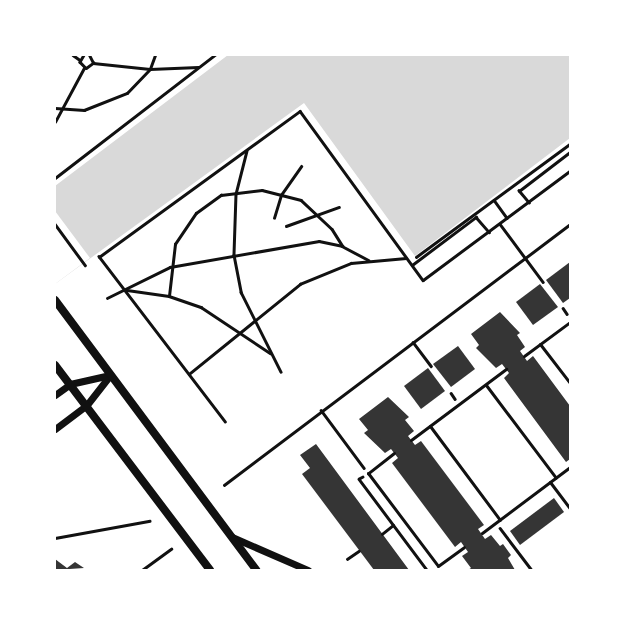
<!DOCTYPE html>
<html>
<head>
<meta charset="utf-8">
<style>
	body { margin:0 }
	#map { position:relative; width:625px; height:625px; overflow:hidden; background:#fff; font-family:Arial,sans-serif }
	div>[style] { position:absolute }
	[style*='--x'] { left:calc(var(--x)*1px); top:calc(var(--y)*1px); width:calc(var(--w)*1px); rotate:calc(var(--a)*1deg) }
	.water>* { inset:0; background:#d9d9d9 }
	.pier>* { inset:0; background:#fff }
	.building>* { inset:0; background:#353535 }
	.path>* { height:2.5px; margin:-1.25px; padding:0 1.25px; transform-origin:1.25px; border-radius:1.25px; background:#111 }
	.service>* { height:3px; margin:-1.5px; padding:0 1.5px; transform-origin:1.5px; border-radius:1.5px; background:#111 }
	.tertiary>* { height:7px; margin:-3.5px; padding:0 3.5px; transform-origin:3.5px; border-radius:3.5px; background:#111 }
	.secondary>* { height:8px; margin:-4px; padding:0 4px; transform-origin:4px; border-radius:4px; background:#111 }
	span { translate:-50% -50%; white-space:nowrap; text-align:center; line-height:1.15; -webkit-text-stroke:4px #fff; paint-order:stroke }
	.frame { position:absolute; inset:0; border:56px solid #fff; pointer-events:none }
</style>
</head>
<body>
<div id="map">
	<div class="water">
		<i style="clip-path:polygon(228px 55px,570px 55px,570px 138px,415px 256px,304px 103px,55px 284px,55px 186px)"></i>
	</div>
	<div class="pier">
		<i style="clip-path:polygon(55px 211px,90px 258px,55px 284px)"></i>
	</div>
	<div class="building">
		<i style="clip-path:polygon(570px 262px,570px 298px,563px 303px,546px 280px)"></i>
		<i style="clip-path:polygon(540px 284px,558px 307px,533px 325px,516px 302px)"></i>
		<i style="clip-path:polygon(500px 312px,520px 333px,517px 335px,525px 347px,520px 351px,527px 361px,533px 356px,570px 406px,570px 459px,566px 462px,504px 378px,509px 373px,502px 364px,496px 368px,476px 348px,479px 345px,471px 334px)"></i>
		<i style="clip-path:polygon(458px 346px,475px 369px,451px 387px,433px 364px)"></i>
		<i style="clip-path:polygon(428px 368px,445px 391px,421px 409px,404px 386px)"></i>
		<i style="clip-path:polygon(388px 397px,409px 417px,405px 420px,414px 431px,408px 436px,415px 445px,421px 441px,484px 525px,478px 529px,485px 539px,491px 535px,500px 546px,503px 544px,511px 555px,508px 558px,515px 570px,468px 570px,471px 568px,462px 556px,468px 552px,461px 542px,455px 547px,392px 463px,398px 458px,391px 449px,385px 453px,364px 433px,368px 430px,359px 419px)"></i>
		<i style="clip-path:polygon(316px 444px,409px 570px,374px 570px,302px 474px,310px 468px,300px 455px)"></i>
		<i style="clip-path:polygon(554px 498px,564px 512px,520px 545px,510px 531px)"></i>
		<i style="clip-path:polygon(55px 559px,67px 568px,75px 562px,84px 568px,55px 570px)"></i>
	</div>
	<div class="path">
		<i style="--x:73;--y:55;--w:9;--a:36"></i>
		<i style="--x:84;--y:55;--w:8;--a:120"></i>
		<i style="--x:80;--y:62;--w:8;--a:45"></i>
		<i style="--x:86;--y:68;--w:9;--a:-36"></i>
		<i style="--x:93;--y:63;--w:9;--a:-117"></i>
		<i style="--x:93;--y:63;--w:57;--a:6"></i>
		<i style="--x:150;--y:69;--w:48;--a:-2.4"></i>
		<i style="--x:55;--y:108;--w:29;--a:4"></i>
		<i style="--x:84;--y:110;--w:46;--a:-21.6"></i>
		<i style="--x:127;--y:93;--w:33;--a:-46"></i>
		<i style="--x:150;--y:69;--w:15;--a:-70"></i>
		<i style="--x:55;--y:122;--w:61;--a:-61.8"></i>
		<i style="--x:247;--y:151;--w:44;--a:104.3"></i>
		<i style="--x:236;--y:194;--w:61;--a:91.9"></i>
		<i style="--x:234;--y:255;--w:38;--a:79"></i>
		<i style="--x:241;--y:292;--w:89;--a:63.4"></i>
		<i style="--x:55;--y:178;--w:202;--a:-37.6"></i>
		<i style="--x:494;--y:200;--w:22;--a:54"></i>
		<i style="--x:529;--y:203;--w:16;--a:-130"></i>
		<i style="--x:519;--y:191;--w:64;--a:-37.4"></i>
		<i style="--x:274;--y:218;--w:24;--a:-73"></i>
		<i style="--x:281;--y:195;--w:35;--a:-55"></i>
		<i style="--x:55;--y:224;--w:51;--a:53.8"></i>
		<i style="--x:500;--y:224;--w:72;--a:53.4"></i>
		<i style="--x:286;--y:226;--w:56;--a:-19.7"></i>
		<i style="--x:416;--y:257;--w:191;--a:-36.3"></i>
		<i style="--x:412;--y:265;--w:80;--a:-36.9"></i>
		<i style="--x:476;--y:217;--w:20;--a:49"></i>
		<i style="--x:127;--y:290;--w:42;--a:8.1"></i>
		<i style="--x:169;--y:296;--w:34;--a:19"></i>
		<i style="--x:201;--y:307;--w:83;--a:33.7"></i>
		<i style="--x:169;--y:296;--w:52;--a:-83.4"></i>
		<i style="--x:175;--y:244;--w:37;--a:-56"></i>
		<i style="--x:196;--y:213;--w:31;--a:-36"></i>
		<i style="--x:221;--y:195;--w:41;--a:-7"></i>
		<i style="--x:262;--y:190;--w:40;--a:14.4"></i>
		<i style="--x:301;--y:200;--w:42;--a:43.1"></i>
		<i style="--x:332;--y:229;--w:19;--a:58"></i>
		<i style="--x:107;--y:298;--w:70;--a:-26.2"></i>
		<i style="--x:170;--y:267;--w:151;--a:-9.9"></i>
		<i style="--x:319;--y:241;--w:24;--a:12"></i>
		<i style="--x:342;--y:246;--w:30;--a:28"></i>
		<i style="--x:563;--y:308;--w:7;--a:56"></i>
		<i style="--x:413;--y:342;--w:30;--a:53"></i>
		<i style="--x:189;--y:374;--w:143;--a:-39"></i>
		<i style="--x:300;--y:284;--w:55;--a:-22.4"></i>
		<i style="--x:351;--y:263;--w:55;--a:-5.2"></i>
		<i style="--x:451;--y:393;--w:7;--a:56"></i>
		<i style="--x:321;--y:410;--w:72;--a:53.4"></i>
		<i style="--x:225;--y:422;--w:208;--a:-127.4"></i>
		<i style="--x:99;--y:257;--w:248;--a:-36"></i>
		<i style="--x:300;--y:111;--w:209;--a:54"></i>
		<i style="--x:423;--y:280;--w:183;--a:-36.6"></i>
		<i style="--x:363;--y:477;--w:4;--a:153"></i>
		<i style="--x:359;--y:479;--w:114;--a:53.2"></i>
		<i style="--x:224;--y:485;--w:433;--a:-37"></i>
		<i style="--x:500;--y:528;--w:51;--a:52.9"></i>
		<i style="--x:382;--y:534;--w:14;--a:-39"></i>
		<i style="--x:55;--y:538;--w:96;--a:-10.3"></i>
		<i style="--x:347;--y:559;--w:14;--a:-34"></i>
		<i style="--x:142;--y:570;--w:36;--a:-36"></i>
	</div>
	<div class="service">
		<i style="--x:540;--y:344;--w:49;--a:52.4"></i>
		<i style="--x:524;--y:356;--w:57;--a:-36.5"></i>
		<i style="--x:486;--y:385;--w:116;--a:53"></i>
		<i style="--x:430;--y:426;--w:117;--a:53.3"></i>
		<i style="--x:411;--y:440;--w:119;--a:-36.8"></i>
		<i style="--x:394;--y:453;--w:33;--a:142"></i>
		<i style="--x:368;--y:473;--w:116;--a:53"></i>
		<i style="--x:438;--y:566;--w:32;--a:-36"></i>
		<i style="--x:550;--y:482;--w:34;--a:53"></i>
		<i style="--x:482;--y:533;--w:110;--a:-36.9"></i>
	</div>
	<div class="tertiary">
		<i style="--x:55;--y:395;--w:19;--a:-36"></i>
		<i style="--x:70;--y:384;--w:41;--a:-12.7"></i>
		<i style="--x:55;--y:429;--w:39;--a:-37"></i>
		<i style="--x:86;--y:406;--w:39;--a:-52"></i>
		<i style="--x:232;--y:537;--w:83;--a:23.5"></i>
	</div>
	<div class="secondary">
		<i style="--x:55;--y:300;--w:337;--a:53.3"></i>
		<i style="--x:55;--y:365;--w:257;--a:52.9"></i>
	</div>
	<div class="frame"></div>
</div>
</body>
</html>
